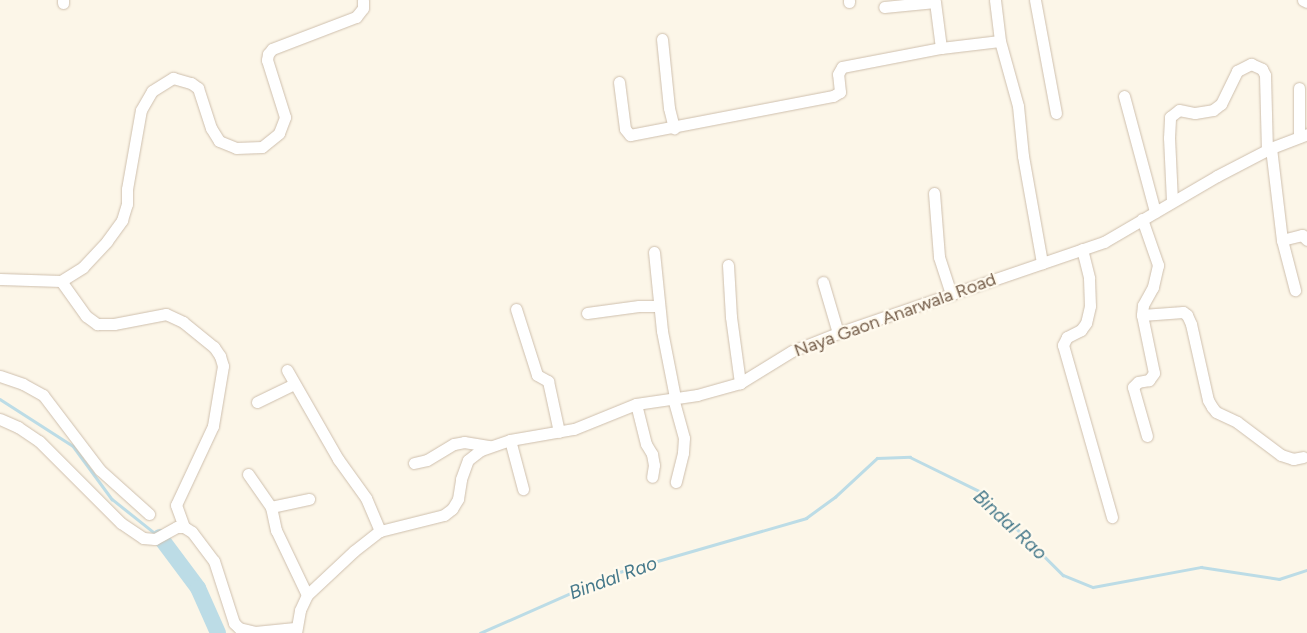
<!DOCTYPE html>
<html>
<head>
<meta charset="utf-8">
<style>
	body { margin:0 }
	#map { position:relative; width:1307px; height:633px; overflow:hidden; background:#fcf6e8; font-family:Figtree,sans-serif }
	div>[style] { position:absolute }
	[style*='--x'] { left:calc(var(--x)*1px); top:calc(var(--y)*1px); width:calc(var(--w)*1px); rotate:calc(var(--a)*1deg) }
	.stream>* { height:2.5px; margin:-1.25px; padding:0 1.25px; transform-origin:1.25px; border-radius:1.25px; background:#bcdce6 }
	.river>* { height:16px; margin:-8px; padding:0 8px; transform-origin:8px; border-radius:8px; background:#bcdce6 }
	.roads { filter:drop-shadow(0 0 1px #cebfad) drop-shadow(0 0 1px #cebfad) }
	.minor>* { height:11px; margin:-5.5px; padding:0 5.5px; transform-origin:5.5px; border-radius:5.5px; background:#fff }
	span { translate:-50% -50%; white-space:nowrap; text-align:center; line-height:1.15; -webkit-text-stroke:4.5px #fffaee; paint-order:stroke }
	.street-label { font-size:18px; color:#765f4b }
	.water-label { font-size:19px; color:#45788a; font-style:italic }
</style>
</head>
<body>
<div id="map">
	<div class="stream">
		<i style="--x:0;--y:399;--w:87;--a:32.8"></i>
		<i style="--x:73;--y:446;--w:66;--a:53.7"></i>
		<i style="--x:112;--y:499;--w:56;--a:38.5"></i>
		<i style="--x:480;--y:633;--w:149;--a:-23.8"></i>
		<i style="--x:616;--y:573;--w:198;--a:-16.1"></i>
		<i style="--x:806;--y:518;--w:36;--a:-36"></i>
		<i style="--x:835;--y:497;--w:57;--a:-42.9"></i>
		<i style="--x:877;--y:458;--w:33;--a:-2"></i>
		<i style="--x:910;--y:457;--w:77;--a:26.2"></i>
		<i style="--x:979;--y:491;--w:119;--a:45"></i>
		<i style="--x:1063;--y:575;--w:32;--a:22"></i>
		<i style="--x:1093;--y:587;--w:110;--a:-10.5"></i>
		<i style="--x:1201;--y:567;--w:79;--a:8.7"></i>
		<i style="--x:1279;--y:579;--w:29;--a:-18"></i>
	</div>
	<div class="river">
		<i style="--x:160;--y:537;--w:64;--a:53.3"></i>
		<i style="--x:198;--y:588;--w:49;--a:66"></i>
	</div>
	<div class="roads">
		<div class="minor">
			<i style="--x:849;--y:0;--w:2;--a:90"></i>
			<i style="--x:995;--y:0;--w:41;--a:83"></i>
			<i style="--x:1000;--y:41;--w:67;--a:74.5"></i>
			<i style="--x:1018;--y:106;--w:50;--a:84.3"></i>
			<i style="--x:1023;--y:156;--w:109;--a:79.9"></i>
			<i style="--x:1035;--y:0;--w:115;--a:79.5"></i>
			<i style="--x:1303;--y:0;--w:4;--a:27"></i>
			<i style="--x:63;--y:3;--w:3;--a:-90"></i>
			<i style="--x:662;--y:39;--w:69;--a:84.2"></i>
			<i style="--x:669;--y:108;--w:21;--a:76"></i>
			<i style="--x:941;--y:48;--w:59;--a:-6.8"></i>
			<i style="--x:619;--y:82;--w:47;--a:82.7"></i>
			<i style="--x:625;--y:129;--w:8;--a:50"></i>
			<i style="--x:630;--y:135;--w:207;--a:-10.9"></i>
			<i style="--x:833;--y:96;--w:8;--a:-30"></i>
			<i style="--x:840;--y:92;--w:18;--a:-96"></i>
			<i style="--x:838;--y:74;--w:8;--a:-60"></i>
			<i style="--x:842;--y:67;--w:101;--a:-10.9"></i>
			<i style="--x:941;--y:48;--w:46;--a:-97.4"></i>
			<i style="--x:935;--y:2;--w:51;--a:174.4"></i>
			<i style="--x:1124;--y:96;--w:120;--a:75"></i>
			<i style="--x:1299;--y:137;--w:49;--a:-90"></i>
			<i style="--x:1271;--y:148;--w:93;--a:83.2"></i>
			<i style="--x:1282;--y:240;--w:21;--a:-14"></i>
			<i style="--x:1302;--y:235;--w:7;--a:45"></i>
			<i style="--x:934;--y:193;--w:64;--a:85.5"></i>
			<i style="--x:939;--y:257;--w:40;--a:72"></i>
			<i style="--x:1172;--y:201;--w:63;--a:-92.7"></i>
			<i style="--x:1169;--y:138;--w:21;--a:-87"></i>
			<i style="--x:1170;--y:117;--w:11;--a:-38"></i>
			<i style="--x:1179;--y:110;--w:16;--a:11"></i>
			<i style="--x:1195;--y:113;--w:18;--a:-9"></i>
			<i style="--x:1213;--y:110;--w:10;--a:-37"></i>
			<i style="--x:1221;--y:104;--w:37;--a:-64"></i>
			<i style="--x:1237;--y:71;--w:16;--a:-27"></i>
			<i style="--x:1251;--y:64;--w:12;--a:24"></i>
			<i style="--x:1262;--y:69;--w:7;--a:63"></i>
			<i style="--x:1265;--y:75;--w:76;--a:88.5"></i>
			<i style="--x:1142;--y:219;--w:49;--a:70.8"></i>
			<i style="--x:1158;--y:265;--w:23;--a:103"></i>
			<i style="--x:1153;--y:287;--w:21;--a:119"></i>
			<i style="--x:1143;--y:305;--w:10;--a:96"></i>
			<i style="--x:1142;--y:315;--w:41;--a:-4.2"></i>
			<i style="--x:1183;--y:312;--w:5;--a:37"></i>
			<i style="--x:1187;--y:315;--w:10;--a:66"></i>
			<i style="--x:1191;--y:324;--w:78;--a:77.4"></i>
			<i style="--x:1208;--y:400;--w:8;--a:60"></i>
			<i style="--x:1212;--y:407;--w:6;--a:51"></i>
			<i style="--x:1216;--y:412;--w:23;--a:25"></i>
			<i style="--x:1237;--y:422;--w:55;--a:36.9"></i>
			<i style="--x:1281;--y:455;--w:13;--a:18"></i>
			<i style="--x:1293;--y:459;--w:10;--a:-11"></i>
			<i style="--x:1282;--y:240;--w:52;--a:75.4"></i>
			<i style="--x:1082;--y:249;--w:30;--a:76"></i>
			<i style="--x:1089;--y:278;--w:28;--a:88"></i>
			<i style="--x:1090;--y:306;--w:17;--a:103"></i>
			<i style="--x:1086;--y:323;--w:9;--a:126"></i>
			<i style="--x:1081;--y:330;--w:16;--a:153"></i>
			<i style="--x:1067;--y:337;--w:9;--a:117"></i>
			<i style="--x:1063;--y:345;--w:179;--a:74.1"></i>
			<i style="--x:654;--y:252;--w:79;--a:84.2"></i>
			<i style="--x:662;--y:331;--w:67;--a:78.9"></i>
			<i style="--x:728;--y:265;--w:52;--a:86.7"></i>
			<i style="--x:731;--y:317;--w:67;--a:82.2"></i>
			<i style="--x:0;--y:279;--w:61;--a:1.9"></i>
			<i style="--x:61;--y:281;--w:26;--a:-32"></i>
			<i style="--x:83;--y:267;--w:35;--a:-47"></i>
			<i style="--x:107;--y:241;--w:26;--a:-54"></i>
			<i style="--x:122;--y:220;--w:17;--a:-73"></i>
			<i style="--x:127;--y:204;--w:15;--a:-90"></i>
			<i style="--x:127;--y:189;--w:80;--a:-80"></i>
			<i style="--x:141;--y:110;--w:22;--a:-60"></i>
			<i style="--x:152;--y:91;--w:25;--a:-32"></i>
			<i style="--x:173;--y:78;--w:19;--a:16"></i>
			<i style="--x:191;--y:83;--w:9;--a:36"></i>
			<i style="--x:198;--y:88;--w:42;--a:72"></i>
			<i style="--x:211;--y:128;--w:15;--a:58"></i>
			<i style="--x:219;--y:141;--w:18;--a:22"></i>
			<i style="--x:236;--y:148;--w:26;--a:-2"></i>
			<i style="--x:262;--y:147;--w:22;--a:-39"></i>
			<i style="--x:279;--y:133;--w:17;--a:-69"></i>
			<i style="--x:285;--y:117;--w:60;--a:-107.5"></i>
			<i style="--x:267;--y:60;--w:6;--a:-81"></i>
			<i style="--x:268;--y:54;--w:6;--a:-51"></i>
			<i style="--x:272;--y:49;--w:90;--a:-20.9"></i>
			<i style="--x:356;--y:17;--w:11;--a:-52"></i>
			<i style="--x:363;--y:8;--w:8;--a:-90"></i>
			<i style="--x:61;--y:281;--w:43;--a:54.5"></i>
			<i style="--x:86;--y:316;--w:14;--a:36"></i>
			<i style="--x:97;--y:324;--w:17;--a:0"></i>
			<i style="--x:114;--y:324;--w:53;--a:-10.9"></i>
			<i style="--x:166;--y:314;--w:19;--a:25"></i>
			<i style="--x:183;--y:322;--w:40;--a:39"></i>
			<i style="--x:214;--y:347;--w:11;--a:56"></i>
			<i style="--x:220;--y:356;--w:10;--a:73"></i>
			<i style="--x:223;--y:366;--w:61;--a:99.5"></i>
			<i style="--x:213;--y:426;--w:87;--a:115.1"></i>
			<i style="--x:176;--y:505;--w:23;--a:70"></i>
			<i style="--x:823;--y:282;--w:53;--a:73.6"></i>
			<i style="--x:516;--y:309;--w:69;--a:72.3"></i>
			<i style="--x:537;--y:375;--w:13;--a:29"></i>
			<i style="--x:548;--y:381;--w:52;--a:77.8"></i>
			<i style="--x:587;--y:313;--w:52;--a:-7.7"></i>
			<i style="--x:639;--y:306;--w:20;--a:0"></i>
			<i style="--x:1142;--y:315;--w:59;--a:78.3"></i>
			<i style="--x:1154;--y:373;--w:9;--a:126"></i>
			<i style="--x:1149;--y:380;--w:11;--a:170"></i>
			<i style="--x:1138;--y:382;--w:7;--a:135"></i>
			<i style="--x:1133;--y:387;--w:51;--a:74.1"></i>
			<i style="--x:287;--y:370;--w:103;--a:60.2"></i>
			<i style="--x:338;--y:459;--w:48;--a:54.3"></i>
			<i style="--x:366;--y:498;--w:36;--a:67"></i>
			<i style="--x:0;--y:376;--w:24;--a:19"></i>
			<i style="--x:23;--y:384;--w:23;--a:29"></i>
			<i style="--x:43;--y:395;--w:94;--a:52.8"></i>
			<i style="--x:100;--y:470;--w:66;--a:41.9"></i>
			<i style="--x:673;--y:398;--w:41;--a:74.6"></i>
			<i style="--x:684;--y:438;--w:15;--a:94"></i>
			<i style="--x:683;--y:453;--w:30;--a:104"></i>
			<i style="--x:257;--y:402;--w:41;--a:-25.9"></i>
			<i style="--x:636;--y:404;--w:41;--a:76"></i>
			<i style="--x:646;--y:444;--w:12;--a:59"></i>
			<i style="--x:652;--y:454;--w:11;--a:80"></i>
			<i style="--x:654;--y:465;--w:12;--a:99"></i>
			<i style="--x:0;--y:419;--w:20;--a:24"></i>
			<i style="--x:18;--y:427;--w:25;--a:34"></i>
			<i style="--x:39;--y:441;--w:116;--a:45"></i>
			<i style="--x:121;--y:523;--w:27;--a:34"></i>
			<i style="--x:143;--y:538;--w:12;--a:5"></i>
			<i style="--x:155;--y:539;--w:25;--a:-29"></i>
			<i style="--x:177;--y:527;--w:7;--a:0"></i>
			<i style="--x:184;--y:527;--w:9;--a:32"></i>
			<i style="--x:192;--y:532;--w:36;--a:53"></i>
			<i style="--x:214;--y:561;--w:65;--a:72.1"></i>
			<i style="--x:234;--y:623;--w:7;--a:45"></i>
			<i style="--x:239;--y:628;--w:16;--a:14"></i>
			<i style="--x:255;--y:632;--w:40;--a:-5.7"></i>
			<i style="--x:510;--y:440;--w:51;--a:75.1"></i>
			<i style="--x:414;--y:463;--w:13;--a:-13"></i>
			<i style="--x:427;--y:460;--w:31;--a:-31"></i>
			<i style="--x:454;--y:444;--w:10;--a:-11"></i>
			<i style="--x:464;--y:442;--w:26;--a:9"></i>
			<i style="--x:248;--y:474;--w:40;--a:55.1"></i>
			<i style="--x:271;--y:507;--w:24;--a:78"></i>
			<i style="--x:276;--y:530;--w:72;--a:64.5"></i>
			<i style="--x:271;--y:507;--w:39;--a:-12"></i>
			<i style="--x:296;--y:633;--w:23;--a:-80"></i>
			<i style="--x:300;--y:610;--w:17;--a:-65"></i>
			<i style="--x:307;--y:595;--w:64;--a:-43.1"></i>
			<i style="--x:354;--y:551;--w:33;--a:-38"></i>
			<i style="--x:380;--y:531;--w:66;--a:-14"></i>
			<i style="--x:444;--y:515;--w:10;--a:-37"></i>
			<i style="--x:452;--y:509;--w:12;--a:-59"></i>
			<i style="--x:458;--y:499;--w:20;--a:-81"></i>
			<i style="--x:461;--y:479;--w:20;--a:-70"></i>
			<i style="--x:468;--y:460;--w:16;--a:-38"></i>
			<i style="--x:481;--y:450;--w:31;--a:-19"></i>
			<i style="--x:510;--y:440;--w:65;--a:-9.8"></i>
			<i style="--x:574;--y:429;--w:67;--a:-22"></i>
			<i style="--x:636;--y:404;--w:62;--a:-8.4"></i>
			<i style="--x:697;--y:395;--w:45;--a:-15.6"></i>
			<i style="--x:740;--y:383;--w:61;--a:-31.6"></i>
			<i style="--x:792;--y:351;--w:49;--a:-21.4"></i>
			<i style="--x:838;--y:333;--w:281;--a:-18.9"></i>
			<i style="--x:1104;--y:242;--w:131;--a:-30.3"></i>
			<i style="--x:1217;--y:176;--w:61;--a:-27.4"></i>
			<i style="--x:1271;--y:148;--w:39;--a:-21"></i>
		</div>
	</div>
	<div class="street-label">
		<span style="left:895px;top:315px;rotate:-20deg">Naya Gaon Anarwala Road</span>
	</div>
	<div class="water-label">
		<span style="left:1010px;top:525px;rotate:43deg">Bindal Rao</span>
		<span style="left:613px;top:578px;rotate:-20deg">Bindal Rao</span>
	</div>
</div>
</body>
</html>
